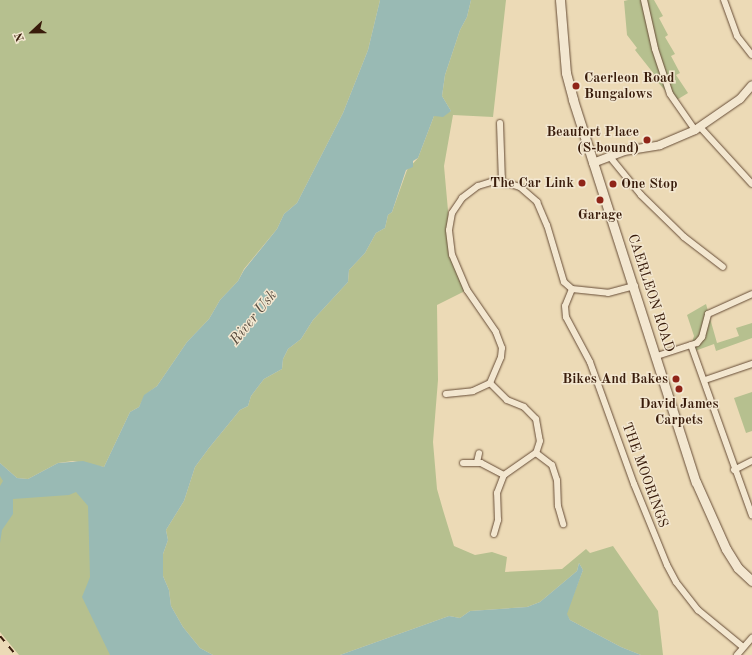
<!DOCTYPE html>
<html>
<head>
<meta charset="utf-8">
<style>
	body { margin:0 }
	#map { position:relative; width:752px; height:655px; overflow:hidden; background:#ecdab6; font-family:"Old Standard TT",serif }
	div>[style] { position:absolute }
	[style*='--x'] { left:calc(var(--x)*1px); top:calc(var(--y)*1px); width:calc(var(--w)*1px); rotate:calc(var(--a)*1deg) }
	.green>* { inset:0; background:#b6c08f }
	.water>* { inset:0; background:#99bab4 }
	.roads { filter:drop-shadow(0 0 1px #664c36) drop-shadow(0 0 1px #664c36) }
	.minor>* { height:6px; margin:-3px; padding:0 3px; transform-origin:3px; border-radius:3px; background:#f3e7d0 }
	.tertiary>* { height:8px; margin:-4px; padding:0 4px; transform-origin:4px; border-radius:4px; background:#f3e7d0 }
	.secondary>* { height:9px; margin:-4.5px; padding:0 4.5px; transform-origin:4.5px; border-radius:4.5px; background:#f3e7d0 }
	.rail>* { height:2px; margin-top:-1px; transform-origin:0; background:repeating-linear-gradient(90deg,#391c0b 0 7px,transparent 0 14px) }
	.dots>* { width:11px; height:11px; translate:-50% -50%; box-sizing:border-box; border:2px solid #f3e7d0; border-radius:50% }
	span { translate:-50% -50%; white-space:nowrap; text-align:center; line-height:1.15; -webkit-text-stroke:3px #f3e7d0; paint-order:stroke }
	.poi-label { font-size:14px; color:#391c0b; font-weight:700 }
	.left { translate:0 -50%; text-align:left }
	.right { translate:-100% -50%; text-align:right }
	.street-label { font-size:14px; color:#391c0b }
	.water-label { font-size:15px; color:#564b3e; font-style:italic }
	.north { position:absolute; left:12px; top:12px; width:40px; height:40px; -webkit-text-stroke:3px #f3e7d0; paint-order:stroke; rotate:248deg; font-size:11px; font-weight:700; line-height:16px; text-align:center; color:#391c0b }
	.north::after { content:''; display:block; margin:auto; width:14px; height:18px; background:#391c0b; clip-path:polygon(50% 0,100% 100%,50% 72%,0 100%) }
</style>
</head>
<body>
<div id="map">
	<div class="green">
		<i style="clip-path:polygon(0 0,380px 0,368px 50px,343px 113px,297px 203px,284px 214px,277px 229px,244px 269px,238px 281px,220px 300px,209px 319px,187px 342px,157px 386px,145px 395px,139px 407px,130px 412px,104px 467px,73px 461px,58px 463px,28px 479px,17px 478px,0 463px)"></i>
		<i style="clip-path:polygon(471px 0,506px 0,493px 117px,453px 115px,444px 166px,452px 255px,467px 290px,437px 305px,438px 380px,433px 442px,437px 489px,443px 510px,454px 546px,475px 555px,492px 552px,507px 557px,505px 572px,562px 569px,586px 549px,590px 553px,613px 546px,658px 611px,663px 655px,641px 655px,621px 647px,570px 620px,566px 614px,583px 570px,579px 563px,577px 571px,540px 602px,527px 607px,470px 611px,460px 618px,449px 616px,340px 655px,213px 655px,200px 648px,183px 627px,171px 606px,169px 590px,163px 576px,163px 554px,168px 540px,166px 530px,184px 501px,195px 467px,209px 448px,240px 410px,248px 406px,251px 396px,264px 379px,282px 369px,283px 359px,288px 349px,301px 339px,313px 320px,348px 282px,349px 270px,365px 253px,376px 233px,385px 228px,388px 215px,392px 212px,407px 170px,418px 158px,434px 116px,451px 111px,442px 96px,445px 75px,460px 30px,467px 17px)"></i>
		<i style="clip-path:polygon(628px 0,654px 0,663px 16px,659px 18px,668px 35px,665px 37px,675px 54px,671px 56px,680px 73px,676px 75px,688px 93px,675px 101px,652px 76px,654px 74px,635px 50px,637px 48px,627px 35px,624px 1px)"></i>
		<i style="clip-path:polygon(706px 304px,717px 343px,739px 336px,736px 328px,752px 323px,752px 338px,716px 351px,714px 344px,695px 351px,691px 345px,694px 336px,687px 315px)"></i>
		<i style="clip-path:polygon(752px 392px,752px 431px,746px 433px,734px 398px)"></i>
		<i style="clip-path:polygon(0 471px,13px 482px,87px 476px,131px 655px,19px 655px,0 632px)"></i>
	</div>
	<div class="water">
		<i style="clip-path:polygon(380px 0,471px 0,467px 17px,460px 30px,445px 75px,442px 96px,451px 111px,443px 117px,434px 116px,418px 158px,413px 161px,413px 167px,406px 170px,392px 212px,388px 215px,385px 228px,376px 233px,365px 253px,349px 270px,348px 282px,313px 320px,301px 339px,288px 349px,283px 359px,282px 369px,264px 379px,251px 396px,248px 406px,240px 410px,209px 448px,195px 467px,184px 501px,166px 530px,168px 540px,163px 554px,163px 576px,169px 590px,171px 606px,183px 627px,200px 648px,213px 655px,110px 655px,82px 597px,90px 577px,88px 506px,76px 492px,69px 495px,13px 499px,13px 514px,2px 530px,0 543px,0 486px,3px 481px,0 476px,0 463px,17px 478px,28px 479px,58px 463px,83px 461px,104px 467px,130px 412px,139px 407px,144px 395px,157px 386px,187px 342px,209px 319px,220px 300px,238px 281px,244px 270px,277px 229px,284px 214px,297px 203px,343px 113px,368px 50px)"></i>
		<i style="clip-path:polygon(579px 563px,583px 570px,567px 614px,570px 620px,621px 647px,641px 655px,340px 655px,449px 616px,460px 618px,470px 611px,527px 607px,540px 602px,577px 571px)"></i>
	</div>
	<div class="roads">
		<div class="minor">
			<i style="--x:644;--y:0;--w:50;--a:77.3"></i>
			<i style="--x:655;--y:49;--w:47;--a:71.6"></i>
			<i style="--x:670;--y:94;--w:44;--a:55.2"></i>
			<i style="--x:724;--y:0;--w:38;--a:70"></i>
			<i style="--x:737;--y:36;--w:24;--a:52"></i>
			<i style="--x:500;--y:123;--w:59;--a:88.1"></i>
			<i style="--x:700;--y:127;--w:77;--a:47.6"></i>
			<i style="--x:610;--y:157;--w:49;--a:50.8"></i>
			<i style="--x:641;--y:195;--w:60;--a:44.3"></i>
			<i style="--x:684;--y:237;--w:49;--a:37.6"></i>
			<i style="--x:572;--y:289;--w:18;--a:112"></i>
			<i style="--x:565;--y:306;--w:11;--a:85"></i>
			<i style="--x:566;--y:317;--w:51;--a:61.9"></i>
			<i style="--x:590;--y:362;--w:130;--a:70.2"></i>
			<i style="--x:634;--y:484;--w:87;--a:67.8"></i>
			<i style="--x:667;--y:565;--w:19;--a:62"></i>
			<i style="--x:676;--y:582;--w:36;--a:52"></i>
			<i style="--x:698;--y:610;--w:58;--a:39.4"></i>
			<i style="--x:691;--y:345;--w:181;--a:70.3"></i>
			<i style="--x:657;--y:356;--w:42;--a:-18"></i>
			<i style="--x:697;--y:343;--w:8;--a:-50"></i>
			<i style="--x:702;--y:337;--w:24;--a:-75"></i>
			<i style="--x:708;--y:314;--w:48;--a:-24.4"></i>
			<i style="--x:705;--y:380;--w:50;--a:-18.8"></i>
			<i style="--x:490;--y:383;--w:24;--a:45"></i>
			<i style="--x:507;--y:400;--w:18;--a:22"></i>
			<i style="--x:524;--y:407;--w:17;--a:45"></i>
			<i style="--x:536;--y:419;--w:22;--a:80"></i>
			<i style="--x:540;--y:441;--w:13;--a:108"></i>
			<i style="--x:536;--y:453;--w:20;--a:37"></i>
			<i style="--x:552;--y:465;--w:16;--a:72"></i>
			<i style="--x:557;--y:480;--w:26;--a:88"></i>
			<i style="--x:558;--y:506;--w:19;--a:74"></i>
			<i style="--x:446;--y:394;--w:27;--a:-6"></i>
			<i style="--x:473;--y:391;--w:19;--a:-25"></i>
			<i style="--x:490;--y:383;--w:28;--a:-67"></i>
			<i style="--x:501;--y:357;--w:9;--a:-84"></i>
			<i style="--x:502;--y:348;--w:17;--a:-111"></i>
			<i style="--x:496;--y:332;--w:51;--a:-124.6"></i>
			<i style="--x:467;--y:290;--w:38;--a:-113"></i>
			<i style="--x:452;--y:255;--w:25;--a:-97"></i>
			<i style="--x:449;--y:230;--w:17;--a:-80"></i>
			<i style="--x:452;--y:213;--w:18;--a:-56"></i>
			<i style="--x:462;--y:198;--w:20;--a:-37"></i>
			<i style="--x:478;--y:186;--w:14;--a:-17"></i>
			<i style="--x:491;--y:182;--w:19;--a:6"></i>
			<i style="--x:510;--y:184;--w:10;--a:17"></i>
			<i style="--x:520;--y:187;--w:23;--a:41"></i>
			<i style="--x:537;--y:202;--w:25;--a:67"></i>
			<i style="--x:547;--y:225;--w:59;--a:73.4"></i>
			<i style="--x:564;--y:282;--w:11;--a:41"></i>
			<i style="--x:572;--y:289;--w:36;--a:6"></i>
			<i style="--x:608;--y:293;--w:28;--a:-15"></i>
			<i style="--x:477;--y:462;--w:9;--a:-77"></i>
			<i style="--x:463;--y:463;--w:18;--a:0"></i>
			<i style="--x:481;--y:463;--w:26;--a:28"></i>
			<i style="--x:504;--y:475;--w:39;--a:-35"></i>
			<i style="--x:734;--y:470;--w:20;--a:-27"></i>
			<i style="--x:494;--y:534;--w:15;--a:-74"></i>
			<i style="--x:498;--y:520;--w:27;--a:-92"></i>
			<i style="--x:497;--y:493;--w:19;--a:-69"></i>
			<i style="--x:737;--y:655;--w:23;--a:-49"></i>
		</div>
		<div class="tertiary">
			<i style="--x:593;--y:163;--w:33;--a:-21"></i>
			<i style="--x:624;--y:151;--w:36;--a:-9"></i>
			<i style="--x:660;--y:145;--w:38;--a:-23"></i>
			<i style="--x:695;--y:130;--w:55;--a:-34.6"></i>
			<i style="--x:740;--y:99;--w:18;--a:-49"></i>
		</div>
		<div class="secondary">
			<i style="--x:560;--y:0;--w:73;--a:85.3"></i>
			<i style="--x:566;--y:73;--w:28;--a:75"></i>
			<i style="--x:573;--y:100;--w:401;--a:72.2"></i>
			<i style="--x:696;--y:482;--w:73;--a:65.9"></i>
			<i style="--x:726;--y:549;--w:22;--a:58"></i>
			<i style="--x:738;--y:568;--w:19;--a:43"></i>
		</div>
	</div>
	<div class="rail">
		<i style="--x:0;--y:636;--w:25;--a:50"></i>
	</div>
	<div class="dots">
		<i style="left:576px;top:86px;background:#8f2418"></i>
		<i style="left:647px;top:140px;background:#8f2418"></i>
		<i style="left:582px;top:183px;background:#8f2418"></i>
		<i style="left:613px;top:184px;background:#8f2418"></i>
		<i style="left:600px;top:200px;background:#8f2418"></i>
		<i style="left:676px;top:379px;background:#8f2418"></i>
		<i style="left:679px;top:389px;background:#8f2418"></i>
	</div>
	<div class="poi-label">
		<span class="left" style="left:584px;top:86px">Caerleon Road<br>Bungalows</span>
		<span class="right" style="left:639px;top:140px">Beaufort Place<br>(S-bound)</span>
		<span class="right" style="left:574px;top:183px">The Car Link</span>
		<span class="left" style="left:621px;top:184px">One Stop</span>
		<span style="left:600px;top:215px">Garage</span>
		<span class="right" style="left:668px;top:379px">Bikes And Bakes</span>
		<span style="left:679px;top:412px">David James<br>Carpets</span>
	</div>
	<div class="street-label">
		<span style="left:651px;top:293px;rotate:72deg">CAERLEON ROAD</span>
		<span style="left:645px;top:475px;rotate:70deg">THE MOORINGS</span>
	</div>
	<div class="water-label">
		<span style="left:254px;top:318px;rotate:-51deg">River Usk</span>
	</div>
	<div class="north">N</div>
</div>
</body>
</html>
